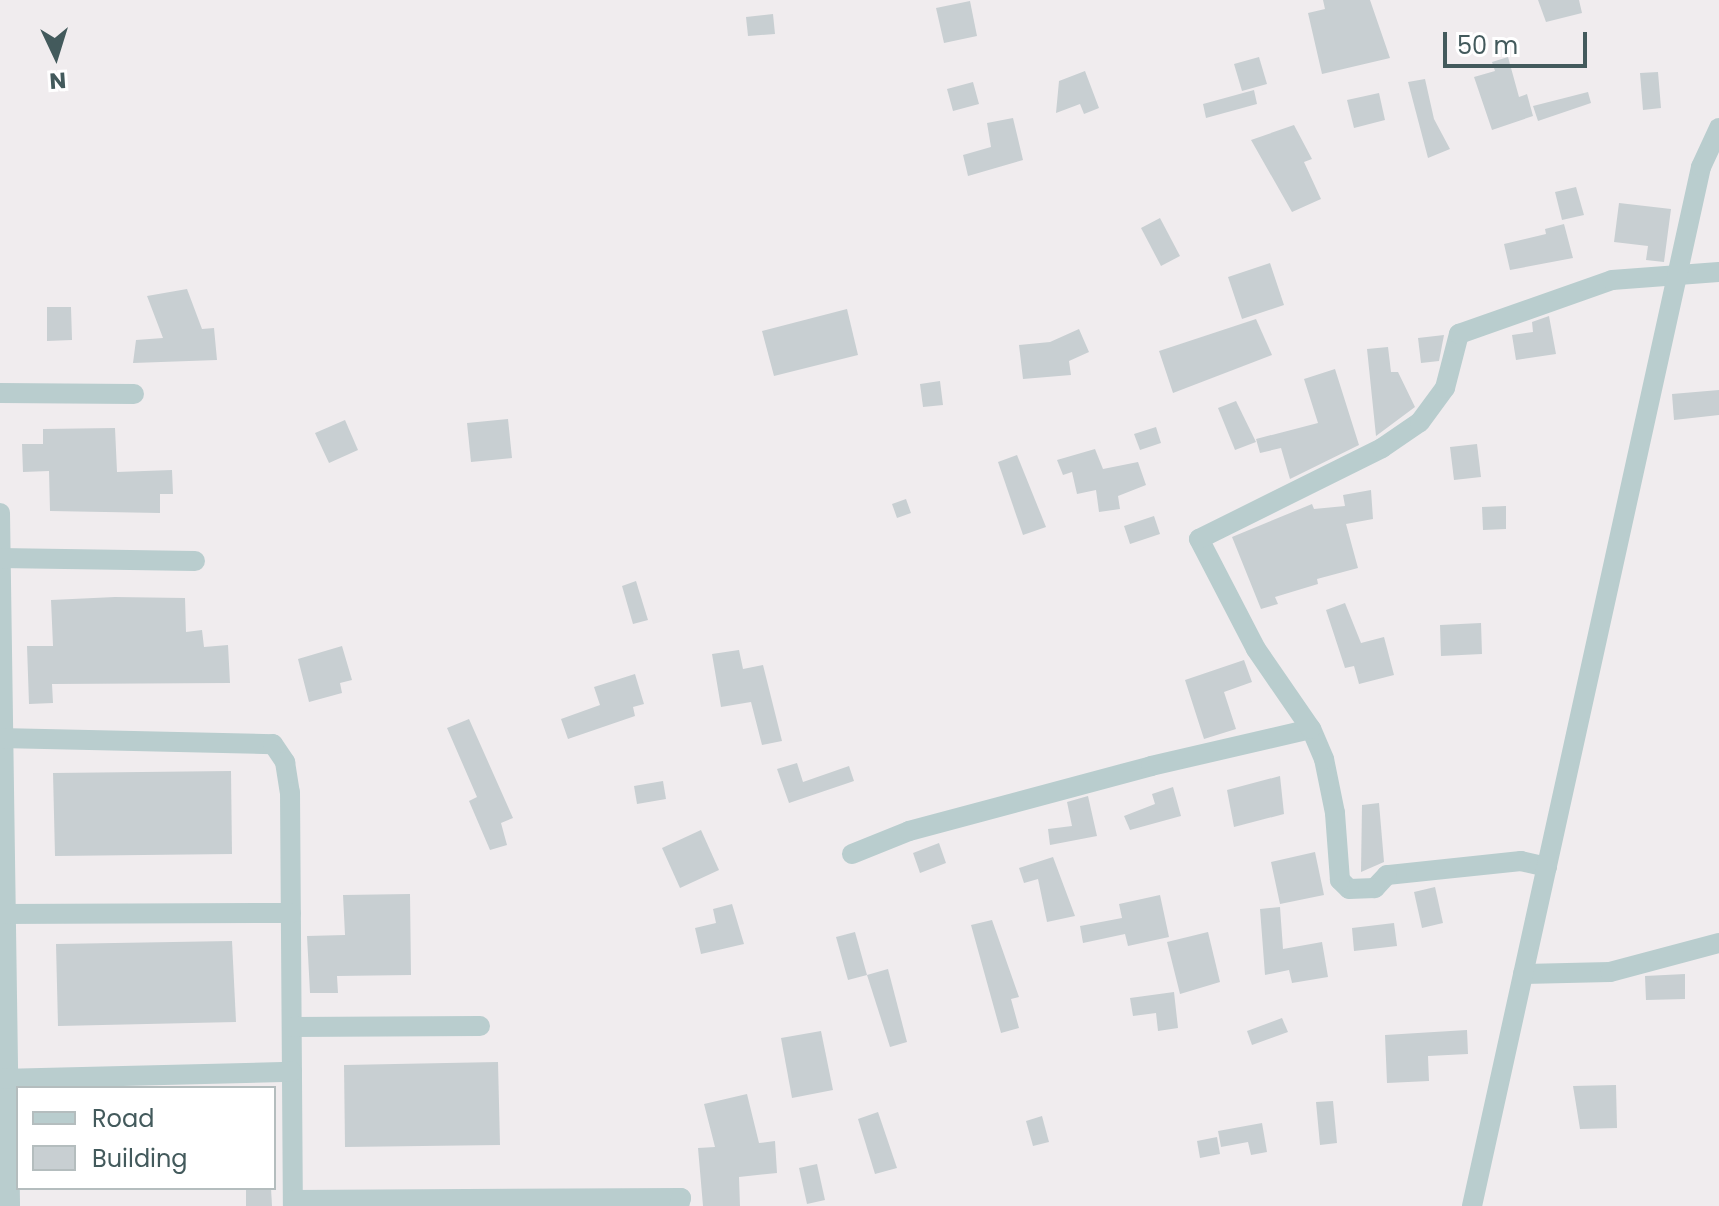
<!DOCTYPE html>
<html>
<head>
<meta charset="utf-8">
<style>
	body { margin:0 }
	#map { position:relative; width:1719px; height:1206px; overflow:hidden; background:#f0ecee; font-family:Poppins,sans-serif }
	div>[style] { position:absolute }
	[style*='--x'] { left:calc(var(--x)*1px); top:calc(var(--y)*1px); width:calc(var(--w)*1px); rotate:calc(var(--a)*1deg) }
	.building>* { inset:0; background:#c8cfd2 }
	.minor>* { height:20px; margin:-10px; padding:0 10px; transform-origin:10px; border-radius:10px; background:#b9cdce }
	span { translate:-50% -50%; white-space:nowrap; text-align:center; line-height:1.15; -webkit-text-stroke:6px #fff; paint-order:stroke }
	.legend { position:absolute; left:16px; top:1086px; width:260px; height:104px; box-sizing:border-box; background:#fff; border:2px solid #b4bdbe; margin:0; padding:10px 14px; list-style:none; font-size:24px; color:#435a5c }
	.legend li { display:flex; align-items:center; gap:16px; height:40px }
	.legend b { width:40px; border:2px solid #b4bdbe }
	.north { position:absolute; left:16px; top:16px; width:80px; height:80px; -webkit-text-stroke:6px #fff; paint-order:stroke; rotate:176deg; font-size:22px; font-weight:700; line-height:32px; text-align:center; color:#435a5c }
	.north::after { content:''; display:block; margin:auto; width:28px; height:36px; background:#435a5c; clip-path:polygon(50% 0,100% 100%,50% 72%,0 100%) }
	.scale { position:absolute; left:1443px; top:32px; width:144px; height:36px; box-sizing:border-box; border:4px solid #435a5c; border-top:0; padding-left:10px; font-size:24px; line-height:28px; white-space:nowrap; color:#435a5c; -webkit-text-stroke:6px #fff; paint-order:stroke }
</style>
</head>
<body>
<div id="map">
	<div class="building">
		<i style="clip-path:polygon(1323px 0,1370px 0,1390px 58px,1322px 74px,1308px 13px,1325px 9px)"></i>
		<i style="clip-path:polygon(1538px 0,1579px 0,1582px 13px,1546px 22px)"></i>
		<i style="clip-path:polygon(970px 1px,977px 36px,944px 43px,936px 8px)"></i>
		<i style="clip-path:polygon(773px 14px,775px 34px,748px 36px,746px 17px)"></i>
		<i style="clip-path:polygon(1259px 57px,1267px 84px,1242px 91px,1234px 64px)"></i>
		<i style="clip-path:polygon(1508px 57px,1519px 97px,1527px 94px,1533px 116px,1492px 130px,1474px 77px,1495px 71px,1492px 62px)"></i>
		<i style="clip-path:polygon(1085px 71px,1099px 108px,1084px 114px,1080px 104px,1056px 113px,1059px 81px)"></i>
		<i style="clip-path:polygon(1658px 72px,1661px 108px,1643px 110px,1640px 73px)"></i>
		<i style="clip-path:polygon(1425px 79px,1434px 119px,1450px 149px,1428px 158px,1408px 82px)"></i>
		<i style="clip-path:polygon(973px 82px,979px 104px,953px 111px,947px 89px)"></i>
		<i style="clip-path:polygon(1254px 90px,1257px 104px,1206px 118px,1203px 104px)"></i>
		<i style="clip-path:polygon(1588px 92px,1591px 103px,1538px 121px,1533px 106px)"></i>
		<i style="clip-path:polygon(1379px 93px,1385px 120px,1354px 128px,1347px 100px)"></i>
		<i style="clip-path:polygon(1013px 118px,1023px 160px,968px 176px,963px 155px,991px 147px,987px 123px)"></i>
		<i style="clip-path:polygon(1294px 125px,1312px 159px,1304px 162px,1321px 199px,1292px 212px,1251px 140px)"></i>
		<i style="clip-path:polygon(1576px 187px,1584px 215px,1562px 220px,1555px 192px)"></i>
		<i style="clip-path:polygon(1619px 203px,1671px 209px,1664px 262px,1646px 260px,1648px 246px,1614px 242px)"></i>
		<i style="clip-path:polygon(1160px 218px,1180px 256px,1161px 266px,1141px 228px)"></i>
		<i style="clip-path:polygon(1564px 224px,1573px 258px,1510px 270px,1504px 244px,1546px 234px,1545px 229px)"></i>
		<i style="clip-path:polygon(1270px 263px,1284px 305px,1242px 319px,1228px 277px)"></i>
		<i style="clip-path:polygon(187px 289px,202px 329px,214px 328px,217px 360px,133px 363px,136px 340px,163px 338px,147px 296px)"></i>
		<i style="clip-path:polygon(47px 307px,71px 307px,72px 340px,47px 341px)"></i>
		<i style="clip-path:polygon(847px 309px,858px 355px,774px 376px,762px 331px)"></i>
		<i style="clip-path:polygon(1549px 316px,1556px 354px,1516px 360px,1512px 335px,1533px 332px,1532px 322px)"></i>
		<i style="clip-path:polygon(1256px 319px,1272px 355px,1173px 393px,1159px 351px)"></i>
		<i style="clip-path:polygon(1079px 329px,1089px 352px,1069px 361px,1071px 375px,1023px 379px,1019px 345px,1050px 342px)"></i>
		<i style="clip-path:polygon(1444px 335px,1439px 361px,1421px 363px,1418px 338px)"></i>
		<i style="clip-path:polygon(1388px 347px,1391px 372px,1398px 372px,1415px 407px,1376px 436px,1367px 349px)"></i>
		<i style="clip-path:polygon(1335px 369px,1359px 445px,1290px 479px,1281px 448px,1260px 453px,1256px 439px,1318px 423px,1304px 379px)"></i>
		<i style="clip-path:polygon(940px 381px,943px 405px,923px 407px,920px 384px)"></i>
		<i style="clip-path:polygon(1719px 390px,1719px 415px,1674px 420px,1672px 394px)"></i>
		<i style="clip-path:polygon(1236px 401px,1256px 442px,1235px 450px,1218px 408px)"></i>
		<i style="clip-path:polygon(508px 419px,512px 458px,471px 462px,467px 423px)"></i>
		<i style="clip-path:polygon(345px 420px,358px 450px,329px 463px,315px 433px)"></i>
		<i style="clip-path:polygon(1156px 427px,1161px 443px,1140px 450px,1134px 434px)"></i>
		<i style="clip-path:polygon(115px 428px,117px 472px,172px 470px,173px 494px,160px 494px,160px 513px,50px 511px,49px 471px,23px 472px,22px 444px,43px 444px,43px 429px)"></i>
		<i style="clip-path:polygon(1477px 444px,1481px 477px,1454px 480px,1450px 447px)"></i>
		<i style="clip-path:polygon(1095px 449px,1103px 469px,1138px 462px,1146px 485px,1118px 496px,1120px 509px,1099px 512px,1096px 490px,1077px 494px,1072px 472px,1063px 475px,1057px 460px)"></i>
		<i style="clip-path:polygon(1017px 455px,1046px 527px,1023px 535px,998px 462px)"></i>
		<i style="clip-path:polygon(1371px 490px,1373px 519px,1346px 524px,1358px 568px,1317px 579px,1318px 584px,1275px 597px,1278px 604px,1261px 609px,1232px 537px,1312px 504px,1314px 509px,1345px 506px,1343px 495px)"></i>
		<i style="clip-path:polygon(906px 499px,911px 513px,897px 518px,892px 504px)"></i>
		<i style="clip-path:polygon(1506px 506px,1506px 529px,1483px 530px,1482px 507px)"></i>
		<i style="clip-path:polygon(1154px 516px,1160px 534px,1130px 544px,1124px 526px)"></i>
		<i style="clip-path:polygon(636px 581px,648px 620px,633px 624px,622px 586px)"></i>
		<i style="clip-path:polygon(115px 597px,185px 598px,186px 632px,202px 630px,204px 647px,228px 645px,230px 683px,52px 684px,53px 703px,29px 704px,27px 646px,53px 646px,51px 600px)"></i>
		<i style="clip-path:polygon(1345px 603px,1361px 643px,1384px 637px,1394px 675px,1359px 684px,1354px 666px,1345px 668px,1326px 610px)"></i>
		<i style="clip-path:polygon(1481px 623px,1482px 654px,1441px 656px,1440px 625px)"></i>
		<i style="clip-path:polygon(342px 646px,352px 680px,340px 683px,342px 693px,309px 702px,298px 659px)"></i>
		<i style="clip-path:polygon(739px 650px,743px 669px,763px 665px,782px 741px,762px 745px,751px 702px,721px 707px,712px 654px)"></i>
		<i style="clip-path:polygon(1244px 660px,1252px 682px,1224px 692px,1236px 729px,1204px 739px,1185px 680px)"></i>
		<i style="clip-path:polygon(635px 674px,644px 704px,633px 707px,635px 716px,568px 739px,561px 719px,600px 705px,594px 687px)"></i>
		<i style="clip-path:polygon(469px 719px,513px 818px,501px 823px,507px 845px,490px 850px,469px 801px,477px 797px,447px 728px)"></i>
		<i style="clip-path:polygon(797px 763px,803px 782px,849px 766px,854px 781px,789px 803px,777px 769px)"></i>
		<i style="clip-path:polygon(231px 771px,232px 854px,55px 856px,53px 773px)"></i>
		<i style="clip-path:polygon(1280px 776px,1284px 814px,1234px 827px,1227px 790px)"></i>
		<i style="clip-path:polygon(663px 781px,666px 799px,637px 804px,634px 786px)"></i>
		<i style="clip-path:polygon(1173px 787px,1181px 816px,1130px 830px,1124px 816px,1155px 804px,1152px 794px)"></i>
		<i style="clip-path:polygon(1088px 796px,1097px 836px,1050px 845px,1048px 829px,1072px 826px,1067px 802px)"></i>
		<i style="clip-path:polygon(1379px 803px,1384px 862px,1361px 872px,1362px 805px)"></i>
		<i style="clip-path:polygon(701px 830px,719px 870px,680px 888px,662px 848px)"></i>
		<i style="clip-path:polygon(939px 843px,946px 863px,920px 873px,913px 853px)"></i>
		<i style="clip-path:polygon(1315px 852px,1324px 895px,1280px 904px,1271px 862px)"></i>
		<i style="clip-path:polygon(1053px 857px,1075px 916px,1047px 922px,1038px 879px,1024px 883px,1019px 868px)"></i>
		<i style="clip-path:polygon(1435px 887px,1443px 923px,1422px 928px,1414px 892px)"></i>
		<i style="clip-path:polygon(410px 894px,411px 975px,337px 976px,338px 993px,310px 993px,307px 936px,345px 935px,343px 895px)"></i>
		<i style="clip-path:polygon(1160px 895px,1169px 937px,1128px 946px,1125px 934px,1083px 943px,1080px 926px,1122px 918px,1119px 904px)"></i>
		<i style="clip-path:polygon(732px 904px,744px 944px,701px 954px,695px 928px,716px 923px,713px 909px)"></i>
		<i style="clip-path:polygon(1280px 907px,1283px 949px,1322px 942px,1328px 977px,1292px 983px,1289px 970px,1265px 975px,1260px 909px)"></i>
		<i style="clip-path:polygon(992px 920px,1019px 997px,1011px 999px,1019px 1028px,1001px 1033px,971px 925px)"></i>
		<i style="clip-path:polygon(1394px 923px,1397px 946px,1354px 951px,1352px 928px)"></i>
		<i style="clip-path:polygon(855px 932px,867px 975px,848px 980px,836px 937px)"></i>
		<i style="clip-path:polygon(1208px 932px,1220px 982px,1180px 994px,1167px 942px)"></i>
		<i style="clip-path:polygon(232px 941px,236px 1022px,58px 1026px,56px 944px)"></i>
		<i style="clip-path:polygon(888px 969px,907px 1042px,890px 1047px,867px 975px)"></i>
		<i style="clip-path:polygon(1685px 974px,1685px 999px,1646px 1000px,1645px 976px)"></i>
		<i style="clip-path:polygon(1174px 992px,1178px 1028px,1158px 1031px,1156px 1013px,1133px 1016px,1130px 998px)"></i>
		<i style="clip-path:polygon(1282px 1018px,1288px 1032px,1252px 1045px,1247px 1031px)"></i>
		<i style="clip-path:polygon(1467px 1030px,1468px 1054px,1428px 1056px,1429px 1081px,1387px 1083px,1385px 1035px)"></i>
		<i style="clip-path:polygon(821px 1031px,833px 1090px,792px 1098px,781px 1038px)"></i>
		<i style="clip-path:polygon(498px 1062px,500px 1145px,345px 1147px,344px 1065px)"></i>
		<i style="clip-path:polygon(1616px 1085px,1617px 1128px,1580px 1129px,1573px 1086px)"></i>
		<i style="clip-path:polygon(747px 1094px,759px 1143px,775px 1141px,777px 1173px,739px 1177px,740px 1206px,703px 1206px,698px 1148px,715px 1147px,704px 1104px)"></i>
		<i style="clip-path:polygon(1333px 1101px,1337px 1143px,1320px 1145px,1316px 1102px)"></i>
		<i style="clip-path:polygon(878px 1112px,897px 1168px,875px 1174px,858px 1119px)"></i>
		<i style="clip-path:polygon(1042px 1116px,1049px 1142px,1033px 1146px,1026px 1121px)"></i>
		<i style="clip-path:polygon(1262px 1123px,1267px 1152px,1251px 1155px,1248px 1142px,1221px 1147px,1218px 1131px)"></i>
		<i style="clip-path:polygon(1217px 1137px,1220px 1154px,1200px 1158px,1197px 1141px)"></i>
		<i style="clip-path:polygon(817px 1164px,825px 1200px,807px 1204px,799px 1168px)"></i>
		<i style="clip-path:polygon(246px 1188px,271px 1188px,272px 1206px,246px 1206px)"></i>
	</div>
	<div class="minor">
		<i style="--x:0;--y:393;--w:134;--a:0.4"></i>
		<i style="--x:0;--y:513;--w:693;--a:89.17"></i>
		<i style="--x:0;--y:558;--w:195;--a:0.9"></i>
		<i style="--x:0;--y:738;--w:273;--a:1.3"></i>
		<i style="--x:273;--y:744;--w:22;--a:56"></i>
		<i style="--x:285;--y:762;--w:30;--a:81"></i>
		<i style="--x:290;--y:792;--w:414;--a:89.6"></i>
		<i style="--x:852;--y:854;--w:61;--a:-22"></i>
		<i style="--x:909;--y:831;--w:251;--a:-15"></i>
		<i style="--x:1151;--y:766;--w:164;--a:-13"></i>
		<i style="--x:1547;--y:867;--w:27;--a:-167"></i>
		<i style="--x:1521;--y:861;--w:135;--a:174"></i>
		<i style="--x:1387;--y:875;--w:18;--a:133"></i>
		<i style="--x:1375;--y:888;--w:26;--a:178"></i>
		<i style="--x:1349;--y:889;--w:13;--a:-135"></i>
		<i style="--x:1340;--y:880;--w:67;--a:-94.3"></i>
		<i style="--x:1335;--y:813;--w:55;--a:-101.5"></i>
		<i style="--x:1324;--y:759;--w:33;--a:-113"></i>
		<i style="--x:1311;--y:729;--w:97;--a:-124.5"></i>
		<i style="--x:1256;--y:649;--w:124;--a:-117.4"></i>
		<i style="--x:1199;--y:539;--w:204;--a:-26.4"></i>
		<i style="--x:1382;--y:448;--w:46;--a:-34.4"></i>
		<i style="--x:1420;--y:422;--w:42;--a:-53.7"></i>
		<i style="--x:1445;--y:388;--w:56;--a:-75.5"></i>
		<i style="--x:1459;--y:334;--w:162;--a:-19.4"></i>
		<i style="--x:1612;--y:280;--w:107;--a:-4.3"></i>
		<i style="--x:0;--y:914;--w:291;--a:-0.2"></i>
		<i style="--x:1523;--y:974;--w:87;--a:-1.3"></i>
		<i style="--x:1610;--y:972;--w:113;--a:-14.9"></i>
		<i style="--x:292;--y:1027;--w:188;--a:-0.3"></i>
		<i style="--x:0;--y:1079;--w:292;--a:-1.4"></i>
		<i style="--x:293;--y:1200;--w:388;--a:-0.3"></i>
		<i style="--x:681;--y:1198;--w:8;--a:104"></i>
		<i style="--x:1472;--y:1206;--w:1064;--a:-77.57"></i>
		<i style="--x:1701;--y:167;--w:43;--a:-65.2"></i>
	</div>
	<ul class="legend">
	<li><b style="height:10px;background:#b9cdce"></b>Road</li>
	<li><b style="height:22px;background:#c8cfd2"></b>Building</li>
	</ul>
	<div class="north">N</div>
	<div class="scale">50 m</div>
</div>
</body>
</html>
